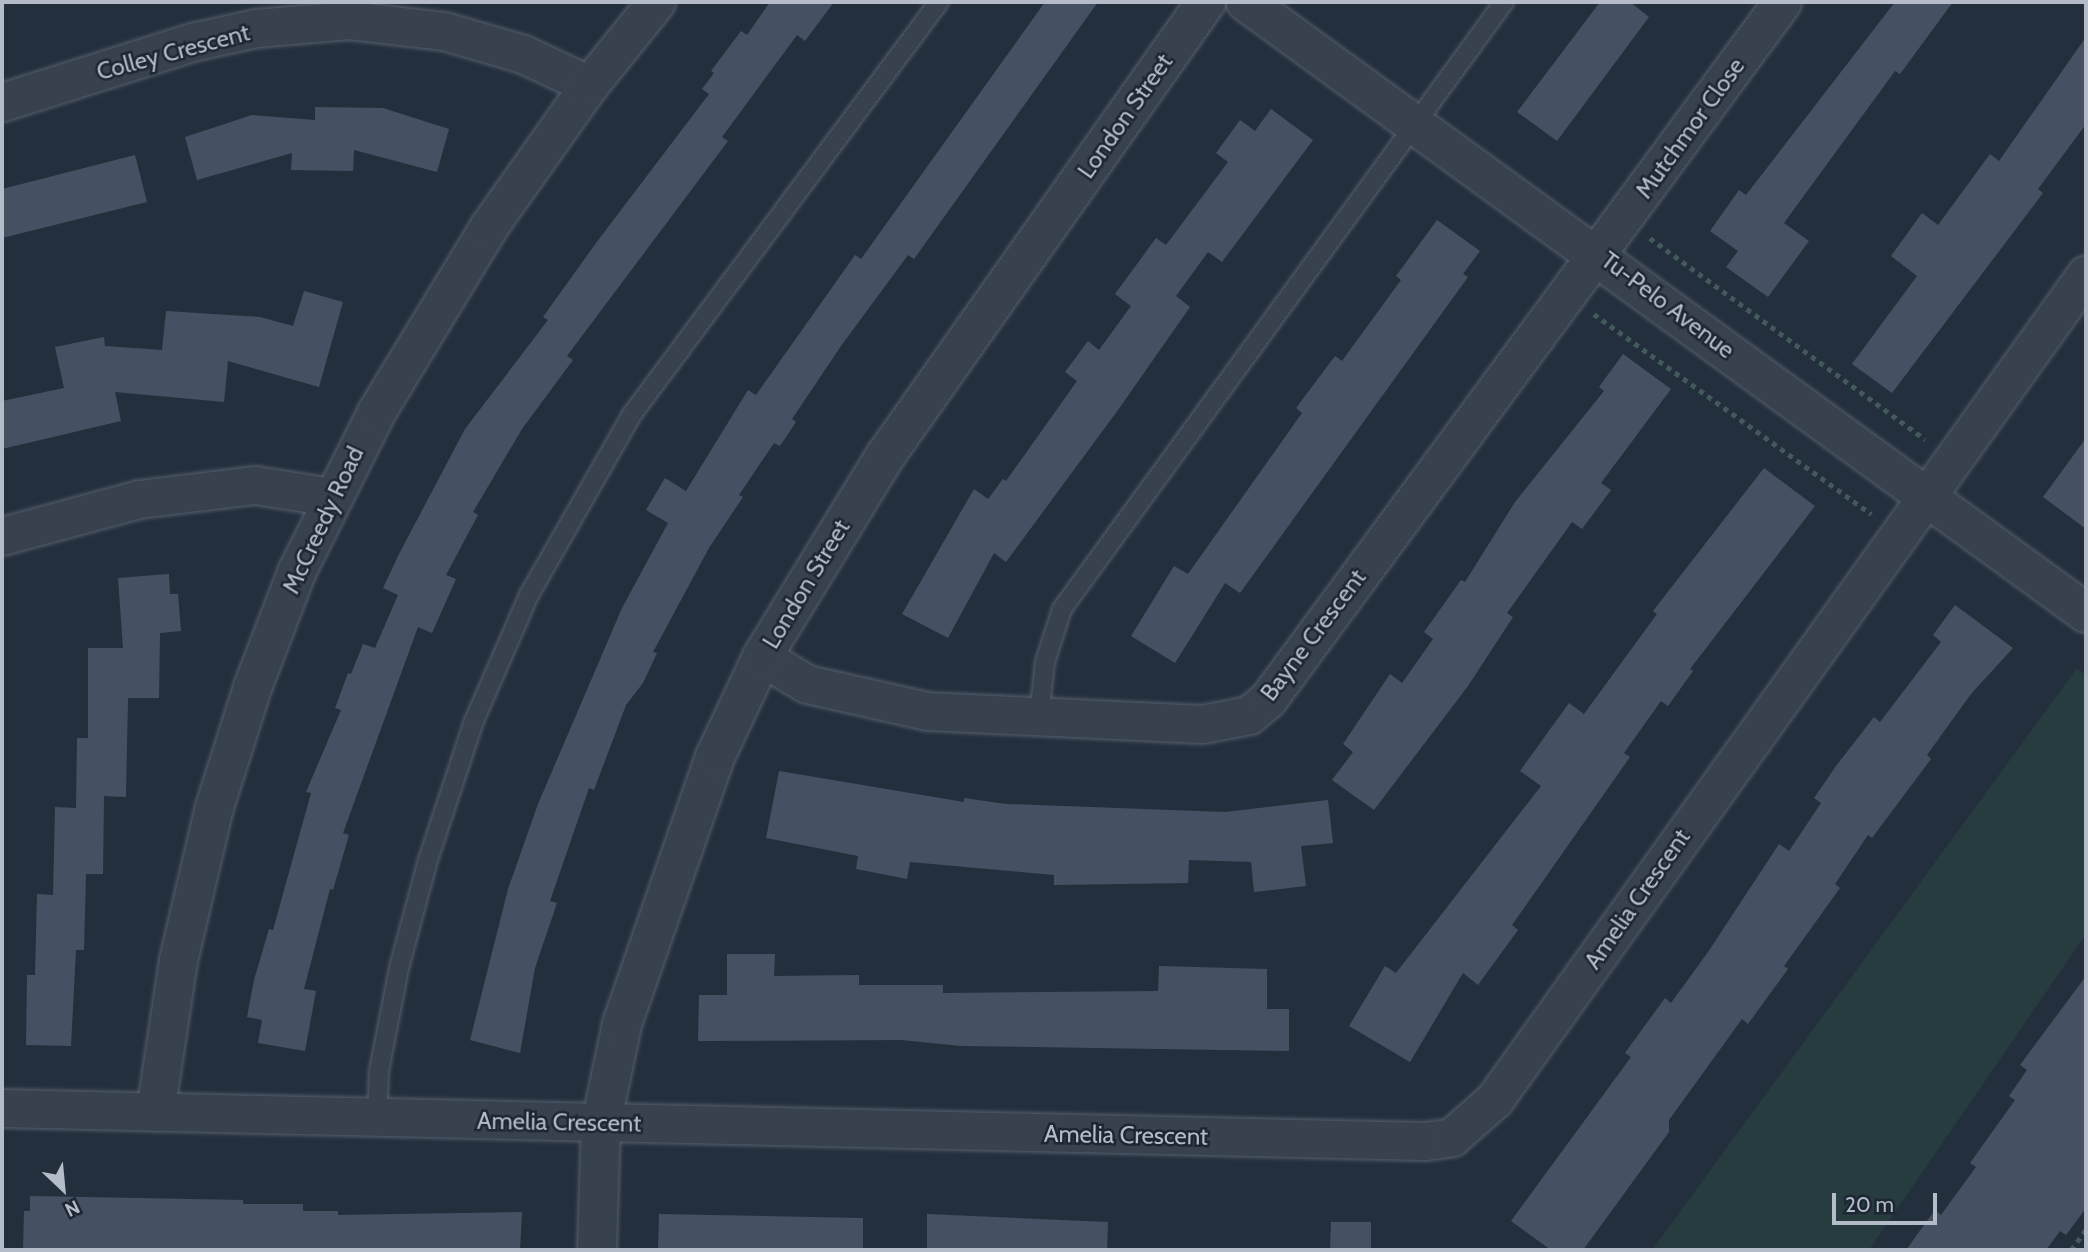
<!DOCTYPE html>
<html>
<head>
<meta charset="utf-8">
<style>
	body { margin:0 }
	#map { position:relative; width:2088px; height:1252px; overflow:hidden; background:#242f3e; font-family:Cabin,sans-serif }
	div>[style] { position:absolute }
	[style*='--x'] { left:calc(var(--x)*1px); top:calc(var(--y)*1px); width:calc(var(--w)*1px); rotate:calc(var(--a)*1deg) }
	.green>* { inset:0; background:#263c3f }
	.building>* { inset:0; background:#455162 }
	.path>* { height:4.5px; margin-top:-2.25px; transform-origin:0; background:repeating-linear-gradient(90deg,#44595c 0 5px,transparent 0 10px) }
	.roads { filter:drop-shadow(0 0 2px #565f6c) drop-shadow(0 0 2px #565f6c) }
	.service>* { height:18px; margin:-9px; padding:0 9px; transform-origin:9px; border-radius:9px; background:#38414e }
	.minor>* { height:37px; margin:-18.5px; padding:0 18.5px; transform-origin:18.5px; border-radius:18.5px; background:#38414e }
	.tertiary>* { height:38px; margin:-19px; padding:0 19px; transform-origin:19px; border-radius:19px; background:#38414e }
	span { translate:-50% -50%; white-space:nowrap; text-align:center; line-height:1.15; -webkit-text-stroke:5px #1d2633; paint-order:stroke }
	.street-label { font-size:24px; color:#b4bcc9 }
	.frame { position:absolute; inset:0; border:4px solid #b4bcc9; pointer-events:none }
	.north { position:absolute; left:28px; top:1154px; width:70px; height:70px; -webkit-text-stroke:5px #1d2633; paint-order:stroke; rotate:154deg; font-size:19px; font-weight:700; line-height:28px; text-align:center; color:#b4bcc9 }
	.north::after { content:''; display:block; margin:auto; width:24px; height:32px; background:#b4bcc9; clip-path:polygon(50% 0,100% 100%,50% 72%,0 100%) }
	.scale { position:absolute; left:1832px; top:1193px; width:105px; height:32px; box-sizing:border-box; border:4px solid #b4bcc9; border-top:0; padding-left:9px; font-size:21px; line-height:24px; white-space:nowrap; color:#b4bcc9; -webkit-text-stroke:5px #1d2633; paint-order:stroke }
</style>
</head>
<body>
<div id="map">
	<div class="green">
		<i style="clip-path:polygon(2077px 668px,2086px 676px,2086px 934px,1869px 1250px,1652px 1250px)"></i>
	</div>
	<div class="building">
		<i style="clip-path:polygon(770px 2px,834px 2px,805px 41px,797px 35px,722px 137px,728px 141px,567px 356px,573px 360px,522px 429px,473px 512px,478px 515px,446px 575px,456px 579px,432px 633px,418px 627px,343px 833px,349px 835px,333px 890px,330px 889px,304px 989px,316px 991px,305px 1051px,258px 1043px,262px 1020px,247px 1017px,254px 980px,269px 929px,273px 930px,311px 793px,306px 792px,341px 710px,335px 708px,348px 673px,351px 674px,363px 644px,375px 648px,398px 595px,383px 588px,399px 554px,465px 429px,548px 320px,543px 317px,596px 243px,709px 94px,702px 89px,714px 73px,711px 71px,741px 31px,747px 35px)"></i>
		<i style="clip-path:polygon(1045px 2px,1098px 2px,914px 259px,908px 255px,841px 346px,792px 419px,796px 422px,780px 446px,774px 443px,739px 495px,743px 497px,709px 548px,653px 652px,657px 653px,643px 683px,626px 705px,594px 790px,589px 788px,550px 901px,557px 903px,535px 968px,520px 1053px,470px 1040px,508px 889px,538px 804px,622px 608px,668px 523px,646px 510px,665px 478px,686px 491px,748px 390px,756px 395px,855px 255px,861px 259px)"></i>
		<i style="clip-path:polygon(1600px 2px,1630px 2px,1649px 17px,1557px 141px,1517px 112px)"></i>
		<i style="clip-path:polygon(1895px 2px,1953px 2px,1900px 74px,1895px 71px,1784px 223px,1809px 241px,1768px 297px,1726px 267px,1738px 251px,1710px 231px,1739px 190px,1746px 195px)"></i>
		<i style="clip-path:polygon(2086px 37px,2086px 124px,2038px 189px,2043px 193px,1892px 393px,1852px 364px,1917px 276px,1891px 256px,1922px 213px,1938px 225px,1990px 154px,1999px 161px)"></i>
		<i style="clip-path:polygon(315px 107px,383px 108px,449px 129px,437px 172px,354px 150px,353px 171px,291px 170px,292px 153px,197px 180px,185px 137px,252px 115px,315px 120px)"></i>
		<i style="clip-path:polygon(1271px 109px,1313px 140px,1222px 262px,1208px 252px,1176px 296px,1190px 307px,1118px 410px,1006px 562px,994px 553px,948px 638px,902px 614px,974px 489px,988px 499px,1003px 479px,1006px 481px,1077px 381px,1065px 372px,1088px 341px,1099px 350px,1131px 306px,1115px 294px,1156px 238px,1166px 245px,1228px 162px,1216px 153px,1240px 120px,1255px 131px)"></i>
		<i style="clip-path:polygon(135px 155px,147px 202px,2px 238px,2px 189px)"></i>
		<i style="clip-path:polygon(1437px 220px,1480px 251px,1463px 274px,1468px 277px,1240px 593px,1225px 583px,1175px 663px,1131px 636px,1174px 566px,1188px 574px,1302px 413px,1296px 408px,1335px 356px,1342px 361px,1401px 280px,1396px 276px)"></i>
		<i style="clip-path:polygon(304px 291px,343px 302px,319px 387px,228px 361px,224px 402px,115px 392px,121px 421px,2px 449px,2px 401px,64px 388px,55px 347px,104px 337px,105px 346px,162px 350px,166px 311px,260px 317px,293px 326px)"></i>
		<i style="clip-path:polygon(1623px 354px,1671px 389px,1601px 483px,1611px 490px,1582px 529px,1572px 522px,1507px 613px,1513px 617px,1468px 686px,1374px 810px,1332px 780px,1353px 752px,1343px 744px,1390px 674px,1402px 683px,1433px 639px,1424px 632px,1461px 580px,1465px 582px,1515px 502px,1604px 391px,1599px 387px)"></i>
		<i style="clip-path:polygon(2086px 438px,2086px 529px,2043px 497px)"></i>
		<i style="clip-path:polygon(1764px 468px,1815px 506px,1690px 669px,1693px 671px,1668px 706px,1661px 701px,1624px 753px,1630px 757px,1512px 925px,1518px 930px,1478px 985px,1463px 973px,1410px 1062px,1349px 1026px,1385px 966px,1396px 973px,1541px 786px,1520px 771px,1569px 703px,1584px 714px,1657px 614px,1653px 611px)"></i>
		<i style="clip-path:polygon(169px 574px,170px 594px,178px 594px,181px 631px,160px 633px,159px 698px,128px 698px,126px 797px,104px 796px,103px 874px,86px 874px,84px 950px,76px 950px,71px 1046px,26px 1045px,27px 975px,35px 975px,37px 894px,53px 895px,55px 807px,76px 808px,77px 738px,88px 738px,88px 648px,123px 648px,118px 578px)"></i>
		<i style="clip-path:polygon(1955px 605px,2013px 648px,1971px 694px,1927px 755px,1931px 759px,1872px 838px,1868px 835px,1835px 884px,1840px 888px,1784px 966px,1788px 969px,1748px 1024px,1742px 1019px,1669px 1120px,1669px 1132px,1583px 1250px,1551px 1250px,1511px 1221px,1631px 1057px,1625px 1053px,1665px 998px,1671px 1003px,1708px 952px,1779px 844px,1789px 851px,1821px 803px,1814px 798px,1836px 766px,1874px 717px,1880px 722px,1941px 642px,1933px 635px)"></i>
		<i style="clip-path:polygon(779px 771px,964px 802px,964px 798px,1006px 804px,1225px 812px,1328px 800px,1333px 843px,1301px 846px,1306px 886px,1254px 892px,1251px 862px,1189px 860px,1188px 883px,1054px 885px,1054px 875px,910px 862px,907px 879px,856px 869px,858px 856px,766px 838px)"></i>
		<i style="clip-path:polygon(727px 954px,775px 954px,774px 976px,859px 975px,859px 985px,943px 985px,943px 993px,1158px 991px,1159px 966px,1267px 969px,1267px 1009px,1289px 1009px,1289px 1051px,961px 1046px,902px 1040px,698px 1041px,699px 995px,727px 995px)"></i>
		<i style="clip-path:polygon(2086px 976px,2086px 1208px,2066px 1235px,2060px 1231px,2046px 1250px,1906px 1250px,1935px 1210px,1941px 1215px,1976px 1167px,1970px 1163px,2015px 1100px,2009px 1096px,2027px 1070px,2020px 1065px)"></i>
		<i style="clip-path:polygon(30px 1196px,243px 1200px,243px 1204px,303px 1204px,303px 1211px,338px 1211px,338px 1215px,522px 1212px,520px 1250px,23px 1250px,24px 1211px,30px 1211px)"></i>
		<i style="clip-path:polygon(659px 1214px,863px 1218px,863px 1250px,658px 1250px)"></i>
		<i style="clip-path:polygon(927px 1214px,1108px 1222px,1107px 1250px,927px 1250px)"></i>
		<i style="clip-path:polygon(1331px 1222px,1371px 1222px,1371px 1250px,1330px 1250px)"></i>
	</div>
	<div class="path">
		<i style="--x:1650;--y:238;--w:341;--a:36.2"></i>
		<i style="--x:1594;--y:314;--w:342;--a:35.8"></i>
		<i style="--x:2071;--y:1250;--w:26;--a:-54"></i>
	</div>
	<div class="roads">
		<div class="service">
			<i style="--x:1039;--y:717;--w:55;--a:-83.8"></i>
			<i style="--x:1045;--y:662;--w:56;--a:-72.2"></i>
			<i style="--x:1062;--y:609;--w:751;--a:-53.94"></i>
			<i style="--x:377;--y:1117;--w:46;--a:-87.5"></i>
			<i style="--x:379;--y:1071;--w:105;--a:-79"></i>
			<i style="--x:399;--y:968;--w:112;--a:-75"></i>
			<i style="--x:428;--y:860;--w:146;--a:-71.7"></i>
			<i style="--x:474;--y:721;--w:137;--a:-66.4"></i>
			<i style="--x:529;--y:595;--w:210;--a:-60.3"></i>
			<i style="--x:633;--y:413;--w:512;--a:-53.33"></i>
		</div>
		<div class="minor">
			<i style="--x:2;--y:102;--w:203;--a:-17.5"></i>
			<i style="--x:196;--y:41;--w:61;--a:-12.2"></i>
			<i style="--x:256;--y:28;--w:93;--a:-4.9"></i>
			<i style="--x:349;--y:20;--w:96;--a:6.6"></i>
			<i style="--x:444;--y:31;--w:82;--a:16.2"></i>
			<i style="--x:523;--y:54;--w:73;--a:25.2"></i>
			<i style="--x:2;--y:536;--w:142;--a:-15.1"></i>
			<i style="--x:139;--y:499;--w:117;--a:-6.9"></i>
			<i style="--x:255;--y:485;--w:77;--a:9"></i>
			<i style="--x:762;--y:657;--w:52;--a:31"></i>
			<i style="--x:807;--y:684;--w:123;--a:12.7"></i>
			<i style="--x:927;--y:711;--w:275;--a:2.7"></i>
			<i style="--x:1202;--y:724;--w:48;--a:-10.8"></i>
			<i style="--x:1249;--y:715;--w:25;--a:-40"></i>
			<i style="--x:1268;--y:699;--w:866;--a:-53.59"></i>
			<i style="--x:2;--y:1108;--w:1423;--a:1.33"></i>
			<i style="--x:1425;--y:1141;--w:27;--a:-8"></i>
			<i style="--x:1452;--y:1137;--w:56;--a:-41.4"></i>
			<i style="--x:1494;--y:1100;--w:1016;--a:-54.37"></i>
			<i style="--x:155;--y:1112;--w:154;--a:-81.4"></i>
			<i style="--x:178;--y:960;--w:157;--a:-76.8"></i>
			<i style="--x:214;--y:807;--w:126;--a:-72.4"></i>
			<i style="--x:252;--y:687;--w:125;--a:-69"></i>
			<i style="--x:297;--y:570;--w:177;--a:-63.4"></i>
			<i style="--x:376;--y:412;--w:218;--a:-58.7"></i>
			<i style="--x:489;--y:226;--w:173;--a:-54.7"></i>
			<i style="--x:589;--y:85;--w:107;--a:-51.1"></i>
		</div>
		<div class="tertiary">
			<i style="--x:1246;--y:2;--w:1039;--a:36.03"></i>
			<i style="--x:597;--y:1250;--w:126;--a:-88.2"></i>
			<i style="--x:601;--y:1124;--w:102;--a:-78.1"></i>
			<i style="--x:622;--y:1024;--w:283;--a:-70.8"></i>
			<i style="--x:715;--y:757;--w:110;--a:-64.8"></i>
			<i style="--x:762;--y:657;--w:237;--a:-58.5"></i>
			<i style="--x:886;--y:455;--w:555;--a:-54.76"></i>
		</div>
	</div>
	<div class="street-label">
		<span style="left:173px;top:52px;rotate:-15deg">Colley Crescent</span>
		<span style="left:1125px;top:116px;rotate:-55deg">London Street</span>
		<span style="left:1690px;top:128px;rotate:-54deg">Mutchmor Close</span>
		<span style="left:1668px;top:305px;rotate:37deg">Tu-Pelo Avenue</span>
		<span style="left:323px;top:520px;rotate:-65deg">McCreedy Road</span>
		<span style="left:806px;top:584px;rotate:-59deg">London Street</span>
		<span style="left:1313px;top:635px;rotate:-53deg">Bayne Crescent</span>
		<span style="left:1637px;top:899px;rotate:-55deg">Amelia Crescent</span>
		<span style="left:559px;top:1122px;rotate:1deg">Amelia Crescent</span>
		<span style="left:1126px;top:1135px;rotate:1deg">Amelia Crescent</span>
	</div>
	<div class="frame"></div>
	<div class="north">N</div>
	<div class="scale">20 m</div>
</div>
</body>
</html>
